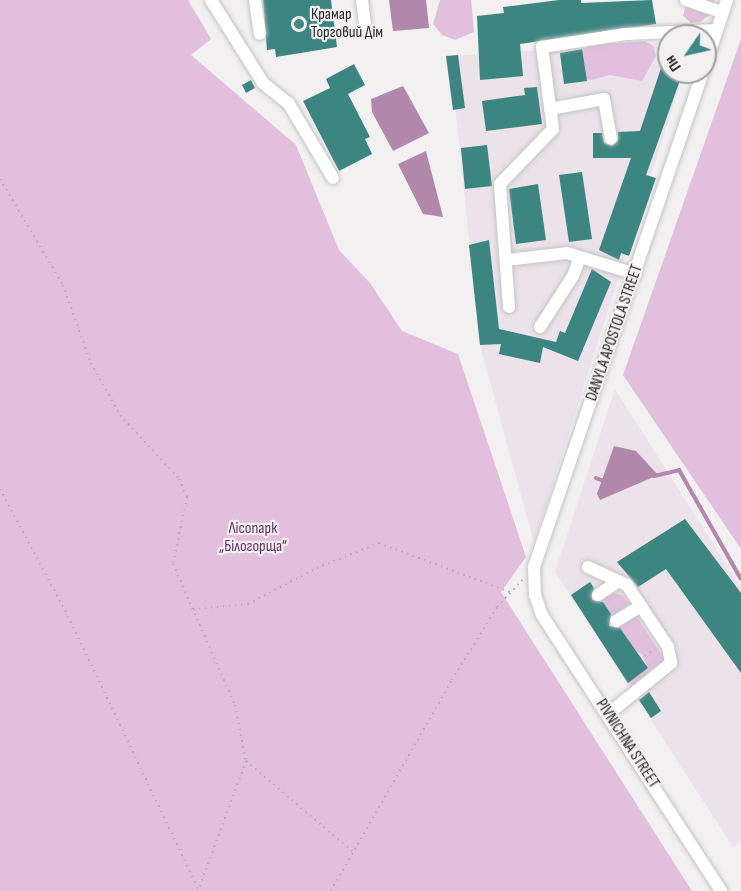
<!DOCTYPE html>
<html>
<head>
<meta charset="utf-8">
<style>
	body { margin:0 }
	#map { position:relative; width:741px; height:891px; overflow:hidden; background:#f3f0f2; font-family:"Sofia Sans Condensed",sans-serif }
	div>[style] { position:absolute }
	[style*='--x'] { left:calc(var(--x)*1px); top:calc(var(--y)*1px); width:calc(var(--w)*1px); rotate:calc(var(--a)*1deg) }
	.built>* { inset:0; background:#ebe2ea }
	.green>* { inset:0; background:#e2bfdd }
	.water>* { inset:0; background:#b287ac }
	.stream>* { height:4px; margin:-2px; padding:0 2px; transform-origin:2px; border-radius:2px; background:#b287ac }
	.building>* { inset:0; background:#3c8580 }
	.path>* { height:2px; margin-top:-1px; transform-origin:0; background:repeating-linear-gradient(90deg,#b3b1b3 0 1.5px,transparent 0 6px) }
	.roads { filter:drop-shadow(0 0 2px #c5c3c5) drop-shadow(0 0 2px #c5c3c5) }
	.minor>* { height:12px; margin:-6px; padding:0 6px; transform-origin:6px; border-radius:6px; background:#fff }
	.dots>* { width:16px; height:16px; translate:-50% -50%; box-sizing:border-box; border:3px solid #f3f0f2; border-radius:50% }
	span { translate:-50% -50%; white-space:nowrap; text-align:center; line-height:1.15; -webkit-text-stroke:4.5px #f3f0f2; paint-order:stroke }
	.poi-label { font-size:16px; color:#242324 }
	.left { translate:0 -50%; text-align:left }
	.street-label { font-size:16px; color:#242324 }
	.park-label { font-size:16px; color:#663061 }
	.north { position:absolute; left:657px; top:24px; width:60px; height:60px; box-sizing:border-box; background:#f3f0f2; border:2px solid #a09ea0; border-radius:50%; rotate:236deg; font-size:16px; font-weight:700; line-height:24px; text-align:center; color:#242324 }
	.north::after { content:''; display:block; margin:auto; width:21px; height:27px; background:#408883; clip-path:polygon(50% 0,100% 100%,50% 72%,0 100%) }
</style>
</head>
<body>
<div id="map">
	<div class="built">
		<i style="clip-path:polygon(669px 42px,669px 72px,684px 72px,534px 543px,480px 345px,450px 56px)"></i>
		<i style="clip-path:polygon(615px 389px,741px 587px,741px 841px,733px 847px,555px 572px)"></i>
	</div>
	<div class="green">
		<i style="clip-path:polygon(0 0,188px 0,211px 39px,191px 55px,296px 145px,339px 250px,370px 283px,402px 331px,458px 354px,526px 557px,501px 592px,692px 891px,0 891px)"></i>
		<i style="clip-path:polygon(440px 0,471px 0,474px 32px,455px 40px,442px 35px,433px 24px)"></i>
		<i style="clip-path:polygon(687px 0,714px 0,708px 16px,700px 22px,691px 23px,683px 16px)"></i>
		<i style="clip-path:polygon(741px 39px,741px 549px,623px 375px)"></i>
		<i style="clip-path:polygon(645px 41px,653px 46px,656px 56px,642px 81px,610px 75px,591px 80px,581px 78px,581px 52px,588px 45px)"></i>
		<i style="clip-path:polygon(610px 593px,622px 595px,629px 603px,613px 617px,600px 598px)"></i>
		<i style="clip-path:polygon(636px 616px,665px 660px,632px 686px,629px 682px,648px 668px,642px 654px,635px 651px,618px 626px)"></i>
	</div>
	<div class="water">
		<i style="clip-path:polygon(389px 0,426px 0,429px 28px,393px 31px)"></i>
		<i style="clip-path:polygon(403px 86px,429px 133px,393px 151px,372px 112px,371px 99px)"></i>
		<i style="clip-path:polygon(426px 151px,443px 217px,423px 214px,398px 164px)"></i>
		<i style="clip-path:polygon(614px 446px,636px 451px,658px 475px,600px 500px,597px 494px)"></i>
	</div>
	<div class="stream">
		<i style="--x:654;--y:476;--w:26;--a:-13"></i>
		<i style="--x:679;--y:470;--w:125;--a:60.4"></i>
		<i style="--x:596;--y:478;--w:11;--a:22"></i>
	</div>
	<div class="building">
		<i style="clip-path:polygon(263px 0,331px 0,337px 47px,276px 57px,275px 49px,267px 50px)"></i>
		<i style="clip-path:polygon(559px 0,581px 0,581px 3px,652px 0,656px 24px,520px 44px,523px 76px,480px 80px,477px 16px,504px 13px,503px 7px)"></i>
		<i style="clip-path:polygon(582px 49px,587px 81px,564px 84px,560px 53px)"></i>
		<i style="clip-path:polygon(667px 50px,669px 72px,683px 72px,646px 175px,656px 178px,629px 256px,621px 253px,619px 260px,599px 250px,631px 158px,593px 158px,593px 133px,602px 133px,604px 143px,612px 146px,618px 141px,618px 132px,640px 131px)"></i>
		<i style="clip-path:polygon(458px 55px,465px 108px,453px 110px,446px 56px)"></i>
		<i style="clip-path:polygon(354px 64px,365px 85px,348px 94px,370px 137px,365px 139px,372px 154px,339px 171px,303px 101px,330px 88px,326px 79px)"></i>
		<i style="clip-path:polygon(251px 80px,255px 88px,246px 93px,242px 85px)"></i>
		<i style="clip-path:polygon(537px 87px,542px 124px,486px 131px,482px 101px,525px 95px,524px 88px)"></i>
		<i style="clip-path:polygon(487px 145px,492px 186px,465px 189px,461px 148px)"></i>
		<i style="clip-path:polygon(582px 172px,592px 239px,569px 242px,559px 175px)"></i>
		<i style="clip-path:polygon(538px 184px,546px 240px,516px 244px,509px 189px)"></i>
		<i style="clip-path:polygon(489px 240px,499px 329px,556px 342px,560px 331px,565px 333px,592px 269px,611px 282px,578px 361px,543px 347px,540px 363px,499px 354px,501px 344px,480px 345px,469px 245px)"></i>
		<i style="clip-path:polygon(685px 519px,741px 593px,741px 673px,666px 569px,638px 587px,617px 562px)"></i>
		<i style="clip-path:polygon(590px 582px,594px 588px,592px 600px,603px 602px,611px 614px,609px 626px,620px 628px,648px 668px,628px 683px,571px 595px)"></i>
		<i style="clip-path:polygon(649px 692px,661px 711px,651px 718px,639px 700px)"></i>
	</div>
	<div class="path">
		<i style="--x:0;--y:179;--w:123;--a:59.3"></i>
		<i style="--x:63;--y:285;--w:83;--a:70.3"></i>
		<i style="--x:91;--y:363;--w:60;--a:60.9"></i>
		<i style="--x:120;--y:415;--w:87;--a:47.3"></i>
		<i style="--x:179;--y:479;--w:20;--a:66"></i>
		<i style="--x:187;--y:497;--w:68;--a:101.8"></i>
		<i style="--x:173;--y:564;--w:154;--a:66.3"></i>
		<i style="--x:235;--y:705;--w:57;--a:78.9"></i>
		<i style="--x:246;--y:761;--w:139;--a:110.3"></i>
		<i style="--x:0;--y:489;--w:144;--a:61.8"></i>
		<i style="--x:68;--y:616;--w:301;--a:64.5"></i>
		<i style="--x:193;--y:609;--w:55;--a:-5.2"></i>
		<i style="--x:248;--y:604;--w:78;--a:-27.6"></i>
		<i style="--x:317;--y:568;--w:67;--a:-22"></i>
		<i style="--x:379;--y:543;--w:140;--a:20.5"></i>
		<i style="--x:645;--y:656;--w:12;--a:-35"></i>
		<i style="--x:246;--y:761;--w:139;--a:40.3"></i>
		<i style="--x:331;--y:891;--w:243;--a:-60.2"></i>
		<i style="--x:452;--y:680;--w:86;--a:-58.3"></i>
		<i style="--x:497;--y:607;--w:37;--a:-47"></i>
	</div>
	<div class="roads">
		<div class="minor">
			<i style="--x:211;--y:0;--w:98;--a:57.9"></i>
			<i style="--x:263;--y:83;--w:33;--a:39"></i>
			<i style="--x:289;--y:104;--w:86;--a:59.3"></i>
			<i style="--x:255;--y:0;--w:34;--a:82"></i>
			<i style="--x:362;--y:0;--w:24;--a:83"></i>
			<i style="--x:686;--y:0;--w:39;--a:19"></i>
			<i style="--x:705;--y:66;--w:70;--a:-71.6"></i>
			<i style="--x:703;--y:72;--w:523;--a:108.85"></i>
			<i style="--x:534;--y:567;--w:28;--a:88"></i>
			<i style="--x:535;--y:595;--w:21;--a:71"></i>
			<i style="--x:542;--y:615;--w:329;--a:57"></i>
			<i style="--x:550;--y:109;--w:55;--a:-10.5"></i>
			<i style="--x:604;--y:99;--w:40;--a:80"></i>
			<i style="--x:506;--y:260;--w:61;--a:-6.5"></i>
			<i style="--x:567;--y:253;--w:72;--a:16.9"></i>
			<i style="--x:509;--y:307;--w:123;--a:-94.2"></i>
			<i style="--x:500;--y:184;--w:76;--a:-46.1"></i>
			<i style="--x:553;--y:129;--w:83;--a:-97.6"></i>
			<i style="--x:542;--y:47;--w:85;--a:-8.8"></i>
			<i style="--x:626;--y:34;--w:91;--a:-2.5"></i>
			<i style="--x:540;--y:327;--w:61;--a:-57.1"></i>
			<i style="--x:573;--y:276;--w:20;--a:-70"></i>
			<i style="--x:588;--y:567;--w:43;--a:24.8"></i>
			<i style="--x:627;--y:585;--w:74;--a:56.5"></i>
			<i style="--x:668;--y:647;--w:16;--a:79"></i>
			<i style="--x:671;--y:663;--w:81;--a:141"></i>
			<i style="--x:598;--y:595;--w:25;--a:-34"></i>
			<i style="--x:616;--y:621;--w:29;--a:-31"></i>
		</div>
	</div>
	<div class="dots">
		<i style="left:299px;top:24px;background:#408883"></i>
	</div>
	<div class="poi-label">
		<span class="left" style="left:311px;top:24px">Крамар<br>Торговий Дім</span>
	</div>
	<div class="street-label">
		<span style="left:615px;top:333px;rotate:-71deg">DANYLA APOSTOLA STREET</span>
		<span style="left:627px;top:744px;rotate:57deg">PIVNICHNA STREET</span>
	</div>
	<div class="park-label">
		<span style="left:253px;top:538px">Лісопарк<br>„Білогорща“</span>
	</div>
	<div class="north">Пн</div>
</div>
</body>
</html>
